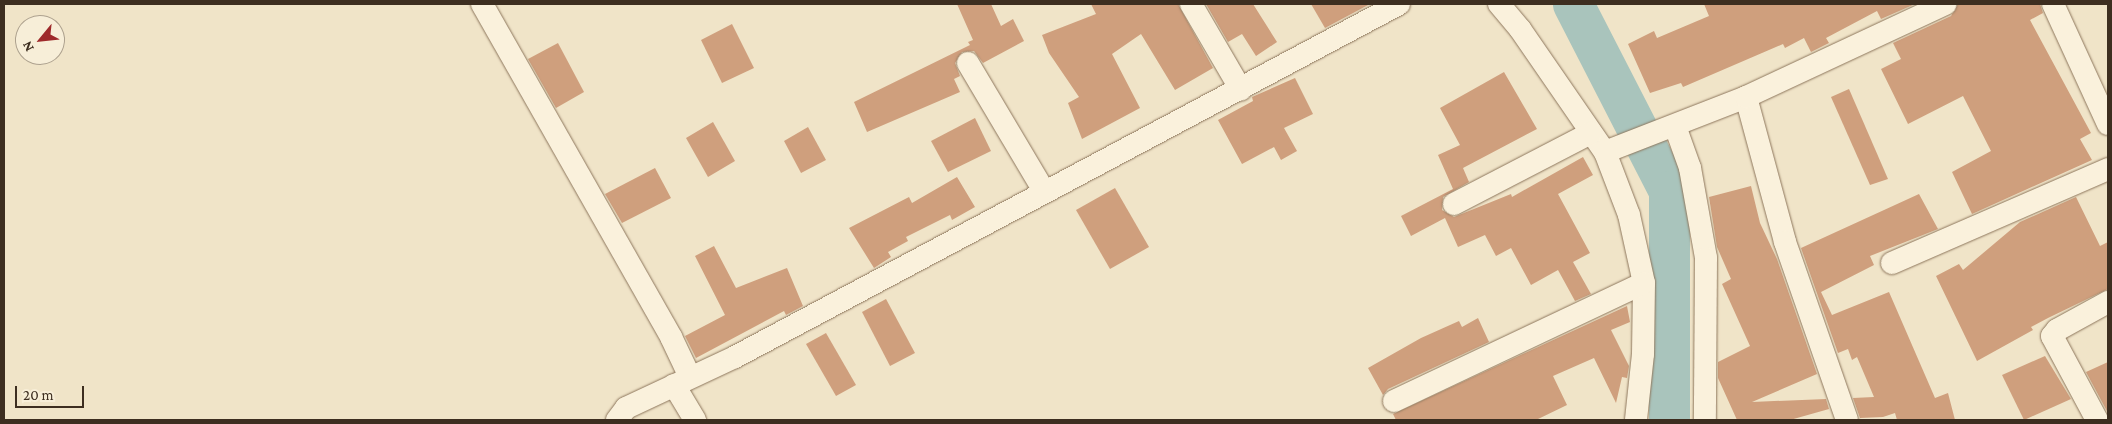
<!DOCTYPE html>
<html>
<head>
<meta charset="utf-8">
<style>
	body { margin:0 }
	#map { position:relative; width:2112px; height:424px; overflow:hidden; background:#f0e4c8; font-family:"Crimson Pro",serif }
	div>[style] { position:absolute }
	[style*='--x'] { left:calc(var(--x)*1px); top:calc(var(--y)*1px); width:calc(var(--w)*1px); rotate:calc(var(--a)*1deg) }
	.river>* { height:41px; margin:-20.5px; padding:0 20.5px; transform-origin:20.5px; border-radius:20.5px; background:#a9c4bc }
	.building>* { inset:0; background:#cf9f7d }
	.roads { filter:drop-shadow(0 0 1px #8d765c) drop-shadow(0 0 1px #8d765c) }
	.minor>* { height:22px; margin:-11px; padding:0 11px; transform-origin:11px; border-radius:11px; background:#faf1dc }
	span { translate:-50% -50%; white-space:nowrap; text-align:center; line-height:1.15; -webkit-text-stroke:4px #f7eed8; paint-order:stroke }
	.frame { position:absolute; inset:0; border:5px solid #3d2e20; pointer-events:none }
	.north { position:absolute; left:15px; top:15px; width:50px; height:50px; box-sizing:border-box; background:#f7eed8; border:1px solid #ada18e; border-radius:50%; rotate:242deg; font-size:14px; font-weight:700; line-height:20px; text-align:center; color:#3d2e20 }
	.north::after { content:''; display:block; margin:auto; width:18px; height:22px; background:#9e2a2b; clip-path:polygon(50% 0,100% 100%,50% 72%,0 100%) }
	.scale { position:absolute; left:15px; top:386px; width:69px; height:22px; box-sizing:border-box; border:2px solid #3d2e20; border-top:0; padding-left:6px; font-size:15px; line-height:18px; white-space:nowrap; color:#3d2e20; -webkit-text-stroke:4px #f7eed8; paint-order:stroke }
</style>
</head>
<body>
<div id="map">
	<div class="river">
		<i style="--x:1573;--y:4;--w:210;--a:62.8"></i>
		<i style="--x:1669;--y:191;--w:229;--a:90"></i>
	</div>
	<div class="building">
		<i style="clip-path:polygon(957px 4px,991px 4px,1001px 26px,1013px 19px,1024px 41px,983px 63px,974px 51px,962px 52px,955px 63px,960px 76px,954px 79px,960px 92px,867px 132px,854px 102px,970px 45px,968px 42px,973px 40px)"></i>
		<i style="clip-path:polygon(1091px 4px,1178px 4px,1213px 68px,1175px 90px,1141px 34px,1112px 54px,1140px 108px,1082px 139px,1068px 103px,1079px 97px,1049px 53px,1042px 35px,1096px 14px)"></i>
		<i style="clip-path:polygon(1206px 4px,1253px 4px,1277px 42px,1256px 56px,1242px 34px,1228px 42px)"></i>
		<i style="clip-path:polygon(1311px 4px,1370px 4px,1325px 28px)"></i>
		<i style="clip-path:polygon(1704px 4px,1915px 4px,1881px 19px,1877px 11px,1826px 38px,1829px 43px,1811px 52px,1804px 38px,1785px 48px,1783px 44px,1683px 87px,1681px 83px,1650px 93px,1628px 44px,1654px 31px,1657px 38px,1709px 16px)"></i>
		<i style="clip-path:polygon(1958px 4px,2040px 4px,2043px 13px,2030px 20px,2091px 133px,2080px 139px,2092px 160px,1972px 214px,1952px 172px,1991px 151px,1963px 96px,1908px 124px,1881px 69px,1901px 59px,1893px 43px,1951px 16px)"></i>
		<i style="clip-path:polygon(732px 24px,754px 68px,722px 83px,701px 40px)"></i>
		<i style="clip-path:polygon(558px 43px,584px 92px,556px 108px,528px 59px)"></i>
		<i style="clip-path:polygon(1504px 72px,1537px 129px,1463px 168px,1469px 182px,1443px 197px,1442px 210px,1454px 217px,1511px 194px,1512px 197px,1583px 157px,1593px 175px,1558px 194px,1590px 253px,1573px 262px,1591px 294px,1575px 301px,1558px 270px,1531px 285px,1511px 248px,1496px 256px,1485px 235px,1458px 247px,1445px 218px,1411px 236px,1401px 216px,1453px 189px,1438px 155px,1460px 145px,1440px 108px)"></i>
		<i style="clip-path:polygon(1295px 78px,1313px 114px,1284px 128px,1297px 151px,1281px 160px,1274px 147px,1242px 164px,1218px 120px,1253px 101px,1252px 97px)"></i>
		<i style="clip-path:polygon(1849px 89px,1888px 179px,1870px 185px,1831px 97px)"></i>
		<i style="clip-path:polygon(975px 118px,991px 151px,948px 172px,931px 141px)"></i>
		<i style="clip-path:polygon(713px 122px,735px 161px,708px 177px,686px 138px)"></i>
		<i style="clip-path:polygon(808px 127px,826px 160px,801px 173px,784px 141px)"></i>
		<i style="clip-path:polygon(655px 168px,671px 198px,622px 223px,605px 194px)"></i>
		<i style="clip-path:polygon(957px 177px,975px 207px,952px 220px,950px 215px,906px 237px,908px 241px,888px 252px,891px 257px,874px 268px,849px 228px,909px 197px,912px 203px)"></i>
		<i style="clip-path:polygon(1751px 186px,1760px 223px,1777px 259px,1817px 374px,1752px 402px,1826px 399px,1829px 409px,1790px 420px,1737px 420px,1718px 378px,1718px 362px,1750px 346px,1722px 284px,1731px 279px,1717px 247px,1709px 197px)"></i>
		<i style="clip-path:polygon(1115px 188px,1149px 247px,1110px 269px,1076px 210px)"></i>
		<i style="clip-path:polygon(1919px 194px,1938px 229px,1870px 256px,1874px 265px,1821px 292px,1832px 315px,1889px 292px,1935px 398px,1948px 393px,1955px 420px,1897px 420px,1895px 413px,1883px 417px,1860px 418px,1853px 398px,1874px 397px,1857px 357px,1852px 360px,1848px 349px,1838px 353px,1801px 248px)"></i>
		<i style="clip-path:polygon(2076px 197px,2100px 246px,2108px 242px,2108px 289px,2048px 318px,2031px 327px,2033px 330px,1977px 361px,1936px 276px,1959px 264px,1963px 270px,2020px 222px)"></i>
		<i style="clip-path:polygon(714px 246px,736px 288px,787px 268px,803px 306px,786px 315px,784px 311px,696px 358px,685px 336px,725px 315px,695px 256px)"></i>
		<i style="clip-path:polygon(886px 299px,915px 353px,890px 366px,862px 312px)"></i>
		<i style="clip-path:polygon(1627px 306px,1630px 322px,1611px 330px,1629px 366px,1627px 378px,1622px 377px,1616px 403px,1594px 358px,1553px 376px,1567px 405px,1536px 420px,1396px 420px,1393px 414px)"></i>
		<i style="clip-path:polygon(1478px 318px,1489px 342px,1388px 389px,1383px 395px,1368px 368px,1421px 338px,1459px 321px,1462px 327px)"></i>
		<i style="clip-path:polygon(826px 333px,856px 385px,836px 396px,806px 344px)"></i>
		<i style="clip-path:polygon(2045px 356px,2071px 399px,2024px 420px,2002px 375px)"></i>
		<i style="clip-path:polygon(2108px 362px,2108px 413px,2086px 372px)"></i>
	</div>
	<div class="roads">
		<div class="minor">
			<i style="--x:482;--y:4;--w:383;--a:60.4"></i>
			<i style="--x:671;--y:337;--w:44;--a:64.6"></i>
			<i style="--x:1191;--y:4;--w:99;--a:59.8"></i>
			<i style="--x:1499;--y:4;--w:33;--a:50"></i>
			<i style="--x:1520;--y:29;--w:150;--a:55.4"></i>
			<i style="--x:1605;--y:152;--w:67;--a:69.1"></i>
			<i style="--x:1629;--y:215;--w:70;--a:77.6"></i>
			<i style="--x:1644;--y:283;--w:71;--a:90.8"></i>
			<i style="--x:1643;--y:354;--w:66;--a:96.1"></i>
			<i style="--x:2053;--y:4;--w:132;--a:65.4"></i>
			<i style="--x:968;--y:63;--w:149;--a:59.3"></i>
			<i style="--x:1746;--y:97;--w:150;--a:74.9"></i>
			<i style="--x:1785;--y:242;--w:188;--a:70.8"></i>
			<i style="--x:1675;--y:126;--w:45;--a:70.3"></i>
			<i style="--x:1690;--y:168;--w:91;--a:79.9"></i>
			<i style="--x:1706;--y:258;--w:162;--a:90.4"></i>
			<i style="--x:1605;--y:152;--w:151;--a:-21.3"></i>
			<i style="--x:1746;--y:97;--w:220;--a:-25"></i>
			<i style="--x:1454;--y:204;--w:154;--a:-27.4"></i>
			<i style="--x:1892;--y:263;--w:236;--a:-23.5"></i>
			<i style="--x:674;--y:385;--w:41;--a:59"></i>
			<i style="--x:1394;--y:401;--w:276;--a:-25.3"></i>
			<i style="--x:617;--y:420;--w:15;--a:-53"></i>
			<i style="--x:626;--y:408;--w:120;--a:-25.1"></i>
			<i style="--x:735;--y:357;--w:752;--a:-28"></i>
			<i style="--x:2097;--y:420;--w:95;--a:-118.2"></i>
			<i style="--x:2052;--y:336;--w:8;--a:-50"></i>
			<i style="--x:2057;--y:330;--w:58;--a:-28.8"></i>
		</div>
	</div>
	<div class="frame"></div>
	<div class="north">N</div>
	<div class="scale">20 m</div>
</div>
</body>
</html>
